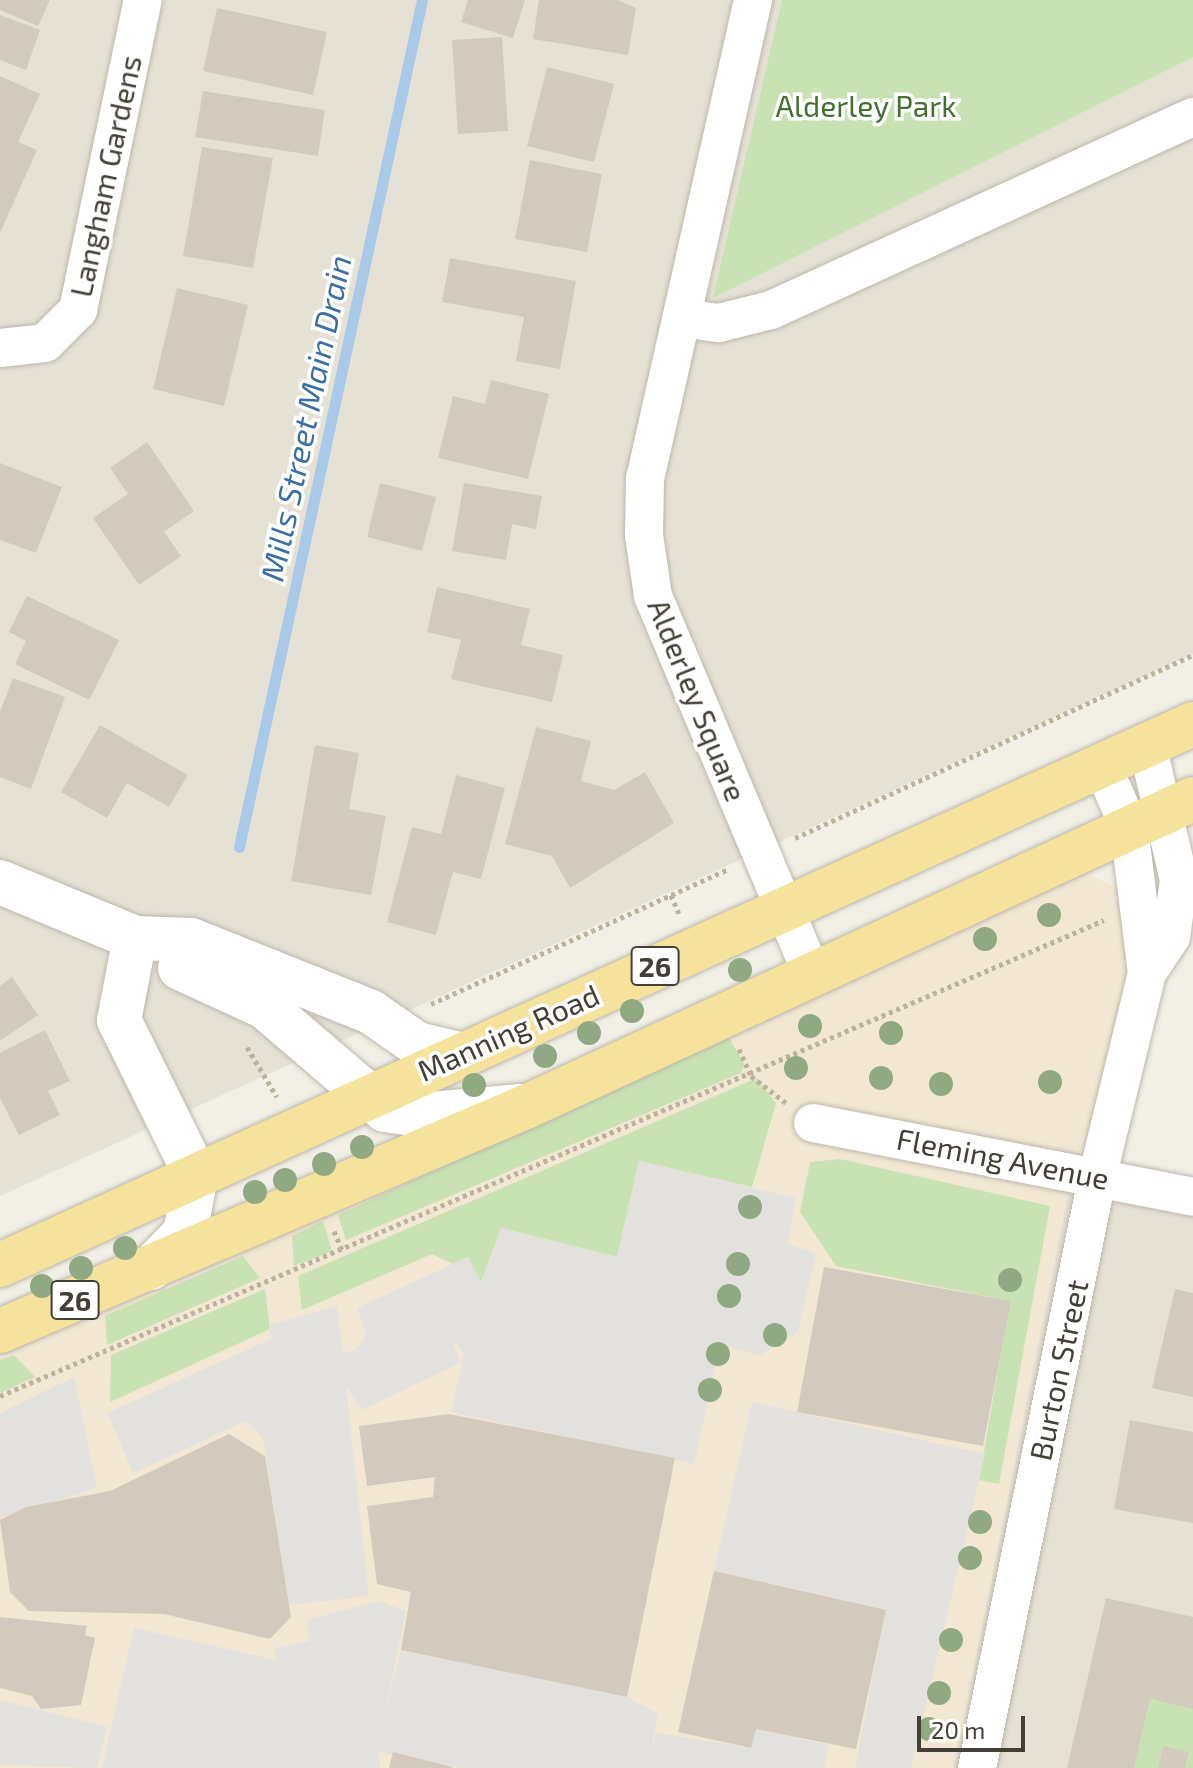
<!DOCTYPE html>
<html>
<head>
<meta charset="utf-8">
<style>
	body { margin:0 }
	#map { position:relative; width:1193px; height:1768px; overflow:hidden; background:#f1efe6; font-family:"Exo 2",sans-serif }
	div>[style] { position:absolute }
	[style*='--x'] { left:calc(var(--x)*1px); top:calc(var(--y)*1px); width:calc(var(--w)*1px); rotate:calc(var(--a)*1deg) }
	.residential>* { inset:0; background:#e5e1d5 }
	.commercial>* { inset:0; background:#f1e7d3 }
	.green>* { inset:0; background:#c9e2b3 }
	.parking>* { inset:0; background:#e3e1de }
	.stream>* { height:11px; margin:-5.5px; padding:0 5.5px; transform-origin:5.5px; border-radius:5.5px; background:#a8c9e8 }
	.building>* { inset:0; background:#d2cbbd }
	.path>* { height:5px; margin-top:-2.5px; transform-origin:0; background:repeating-linear-gradient(90deg,#bcb39d 0 4px,transparent 0 8px) }
	.roads { filter:drop-shadow(0 0 2px #bcb7aa) drop-shadow(0 0 2px #bcb7aa) }
	.minor>* { height:38px; margin:-19px; padding:0 19px; transform-origin:19px; border-radius:19px; background:#fff }
	.tertiary>* { height:44px; margin:-22px; padding:0 22px; transform-origin:22px; border-radius:22px; background:#fff }
	.primary>* { height:44px; margin:-22px; padding:0 22px; transform-origin:22px; border-radius:22px; background:#f4e29d }
	.trees>* { width:24px; height:24px; margin:-12px; border-radius:50%; background:#91a982 }
	span { translate:-50% -50%; white-space:nowrap; text-align:center; line-height:1.15; -webkit-text-stroke:7px #fff; paint-order:stroke }
	.shield-label span { padding:2px 6px; background:#fff; border:2px solid; border-radius:6px; -webkit-text-stroke-width:0 }
	.shield-label { font-size:28px; color:#433f36; font-weight:700 }
	.park-label { font-size:30px; color:#436f30 }
	.street-label { font-size:30px; color:#433f36 }
	.water-label { font-size:32px; color:#3b6fa4; font-style:italic }
	.scale { position:absolute; left:917px; top:1716px; width:108px; height:36px; box-sizing:border-box; border:4px solid #433f36; border-top:0; padding-left:10px; font-size:24px; line-height:28px; white-space:nowrap; color:#433f36; -webkit-text-stroke:6px #fff; paint-order:stroke }
</style>
</head>
<body>
<div id="map">
	<div class="residential">
		<i style="clip-path:polygon(0 0,1193px 0,1193px 654px,0 1196px)"></i>
		<i style="clip-path:polygon(1073px 1167px,1193px 1196px,1193px 1768px,954px 1768px)"></i>
	</div>
	<div class="commercial">
		<i style="clip-path:polygon(1077px 870px,1118px 888px,1135px 943px,1099px 1115px,1073px 1167px,954px 1768px,0 1768px,0 1347px)"></i>
	</div>
	<div class="green">
		<i style="clip-path:polygon(782px 0,1193px 0,1193px 57px,713px 298px)"></i>
		<i style="clip-path:polygon(728px 1036px,744px 1064px,741px 1073px,346px 1240px,338px 1215px)"></i>
		<i style="clip-path:polygon(757px 1078px,776px 1103px,752px 1187px,639px 1161px,617px 1257px,501px 1228px,481px 1282px,468px 1257px,453px 1264px,432px 1254px,302px 1310px,298px 1276px)"></i>
		<i style="clip-path:polygon(840px 1159px,1050px 1206px,999px 1484px,979px 1480px,1010px 1301px,836px 1266px,800px 1212px,810px 1162px)"></i>
		<i style="clip-path:polygon(323px 1221px,332px 1251px,294px 1266px,292px 1236px)"></i>
		<i style="clip-path:polygon(243px 1256px,260px 1278px,107px 1345px,105px 1316px)"></i>
		<i style="clip-path:polygon(265px 1289px,270px 1329px,110px 1402px,111px 1355px)"></i>
		<i style="clip-path:polygon(14px 1355px,35px 1377px,0 1393px,0 1360px)"></i>
		<i style="clip-path:polygon(1150px 1699px,1193px 1709px,1193px 1768px,1185px 1768px,1189px 1752px,1163px 1747px,1158px 1768px,1134px 1768px)"></i>
	</div>
	<div class="parking">
		<i style="clip-path:polygon(639px 1161px,796px 1198px,787px 1244px,816px 1253px,798px 1332px,760px 1356px,720px 1344px,694px 1464px,451px 1412px,464px 1354px,451px 1338px,460px 1363px,362px 1410px,346px 1387px,369px 1596px,289px 1605px,263px 1438px,246px 1421px,133px 1473px,107px 1413px,271px 1339px,269px 1325px,337px 1306px,343px 1354px,356px 1350px,366px 1335px,357px 1308px,468px 1257px,481px 1282px,501px 1228px,617px 1257px)"></i>
		<i style="clip-path:polygon(74px 1377px,97px 1488px,0 1518px,0 1413px)"></i>
		<i style="clip-path:polygon(752px 1402px,985px 1454px,911px 1768px,855px 1768px,886px 1610px,714px 1571px)"></i>
		<i style="clip-path:polygon(378px 1601px,406px 1611px,385px 1714px,401px 1650px,627px 1697px,658px 1714px,650px 1754px,656px 1733px,751px 1748px,756px 1729px,829px 1745px,824px 1768px,459px 1768px,379px 1752px,380px 1768px,102px 1768px,134px 1628px,276px 1660px,275px 1648px,309px 1641px,307px 1620px)"></i>
		<i style="clip-path:polygon(0 1700px,107px 1727px,97px 1768px,0 1765px)"></i>
	</div>
	<div class="stream">
		<i style="--x:239;--y:847;--w:867;--a:-77.81"></i>
	</div>
	<div class="building">
		<i style="clip-path:polygon(0 0,50px 0,38px 26px,0 10px)"></i>
		<i style="clip-path:polygon(468px 0,525px 0,513px 38px,461px 22px)"></i>
		<i style="clip-path:polygon(539px 0,618px 0,636px 8px,628px 55px,533px 39px)"></i>
		<i style="clip-path:polygon(217px 8px,327px 32px,313px 95px,203px 71px)"></i>
		<i style="clip-path:polygon(0 15px,40px 30px,26px 70px,0 60px)"></i>
		<i style="clip-path:polygon(502px 37px,508px 131px,458px 134px,452px 40px)"></i>
		<i style="clip-path:polygon(547px 67px,614px 84px,594px 162px,527px 146px)"></i>
		<i style="clip-path:polygon(0 76px,40px 94px,18px 142px,37px 150px,0 233px)"></i>
		<i style="clip-path:polygon(203px 91px,325px 110px,318px 156px,195px 137px)"></i>
		<i style="clip-path:polygon(202px 147px,273px 158px,253px 268px,183px 256px)"></i>
		<i style="clip-path:polygon(530px 160px,602px 174px,587px 252px,515px 239px)"></i>
		<i style="clip-path:polygon(450px 258px,576px 281px,560px 369px,516px 361px,524px 317px,442px 302px)"></i>
		<i style="clip-path:polygon(177px 288px,248px 305px,224px 406px,153px 389px)"></i>
		<i style="clip-path:polygon(491px 380px,549px 394px,528px 479px,438px 458px,453px 396px,485px 404px)"></i>
		<i style="clip-path:polygon(147px 442px,194px 511px,164px 532px,181px 556px,139px 585px,93px 518px,128px 494px,110px 468px)"></i>
		<i style="clip-path:polygon(0 463px,62px 487px,36px 553px,0 540px)"></i>
		<i style="clip-path:polygon(380px 483px,436px 497px,422px 551px,367px 537px)"></i>
		<i style="clip-path:polygon(464px 483px,542px 496px,536px 529px,512px 524px,506px 560px,452px 551px)"></i>
		<i style="clip-path:polygon(437px 587px,530px 609px,521px 645px,563px 655px,552px 702px,451px 679px,461px 640px,427px 632px)"></i>
		<i style="clip-path:polygon(27px 596px,119px 640px,89px 700px,15px 664px,26px 641px,9px 632px)"></i>
		<i style="clip-path:polygon(13px 678px,65px 697px,31px 789px,0 777px,0 712px)"></i>
		<i style="clip-path:polygon(100px 725px,188px 775px,169px 807px,127px 783px,107px 818px,61px 792px)"></i>
		<i style="clip-path:polygon(536px 727px,591px 741px,581px 781px,614px 790px,645px 772px,674px 823px,570px 888px,552px 856px,505px 844px)"></i>
		<i style="clip-path:polygon(315px 745px,359px 753px,349px 809px,386px 816px,371px 895px,291px 881px)"></i>
		<i style="clip-path:polygon(456px 775px,505px 788px,481px 879px,453px 872px,436px 935px,387px 922px,412px 827px,441px 834px)"></i>
		<i style="clip-path:polygon(12px 977px,38px 1015px,0 1041px,0 986px)"></i>
		<i style="clip-path:polygon(45px 1030px,70px 1081px,48px 1091px,60px 1115px,19px 1135px,0 1098px,0 1053px)"></i>
		<i style="clip-path:polygon(824px 1267px,1011px 1301px,983px 1446px,797px 1412px)"></i>
		<i style="clip-path:polygon(1175px 1289px,1193px 1293px,1193px 1397px,1152px 1388px)"></i>
		<i style="clip-path:polygon(449px 1414px,675px 1458px,627px 1697px,401px 1650px,411px 1592px,377px 1584px,367px 1506px,433px 1497px,435px 1477px,367px 1486px,359px 1426px)"></i>
		<i style="clip-path:polygon(1130px 1420px,1193px 1432px,1193px 1523px,1114px 1509px)"></i>
		<i style="clip-path:polygon(229px 1434px,265px 1456px,291px 1617px,270px 1639px,164px 1614px,29px 1611px,10px 1592px,0 1520px,26px 1507px,110px 1491px)"></i>
		<i style="clip-path:polygon(714px 1571px,886px 1610px,856px 1749px,756px 1729px,751px 1748px,678px 1732px)"></i>
		<i style="clip-path:polygon(1106px 1598px,1193px 1617px,1193px 1709px,1150px 1699px,1134px 1768px,1067px 1768px)"></i>
		<i style="clip-path:polygon(0 1617px,87px 1626px,85px 1635px,95px 1638px,81px 1705px,41px 1709px,32px 1696px,0 1688px)"></i>
		<i style="clip-path:polygon(1163px 1746px,1189px 1752px,1185px 1768px,1158px 1768px)"></i>
		<i style="clip-path:polygon(393px 1752px,452px 1767px,452px 1768px,389px 1768px)"></i>
	</div>
	<div class="path">
		<i style="--x:795;--y:838;--w:438;--a:-24.7"></i>
		<i style="--x:671;--y:895;--w:23;--a:67"></i>
		<i style="--x:431;--y:1004;--w:326;--a:-24.4"></i>
		<i style="--x:247;--y:1047;--w:58;--a:59"></i>
		<i style="--x:739;--y:1049;--w:30;--a:66"></i>
		<i style="--x:751;--y:1076;--w:44;--a:37.6"></i>
		<i style="--x:334;--y:1231;--w:23;--a:67"></i>
		<i style="--x:0;--y:1396;--w:1202;--a:-23.32"></i>
	</div>
	<div class="roads">
		<div class="minor">
			<i style="--x:753;--y:0;--w:490;--a:102.7"></i>
			<i style="--x:645;--y:478;--w:57;--a:91"></i>
			<i style="--x:644;--y:535;--w:62;--a:81.6"></i>
			<i style="--x:653;--y:596;--w:413;--a:67.2"></i>
			<i style="--x:682;--y:318;--w:37;--a:8"></i>
			<i style="--x:719;--y:323;--w:54;--a:-14"></i>
			<i style="--x:771;--y:310;--w:464;--a:-24.6"></i>
			<i style="--x:0;--y:348;--w:45;--a:-6.3"></i>
			<i style="--x:45;--y:343;--w:47;--a:-45"></i>
			<i style="--x:78;--y:310;--w:317;--a:-78.2"></i>
			<i style="--x:1102;--y:765;--w:68;--a:66.5"></i>
			<i style="--x:1129;--y:827;--w:147;--a:83"></i>
			<i style="--x:813;--y:1123;--w:387;--a:11"></i>
			<i style="--x:977;--y:1768;--w:606;--a:-78.49"></i>
			<i style="--x:1098;--y:1174;--w:207;--a:-76.3"></i>
			<i style="--x:1147;--y:973;--w:43;--a:-56.3"></i>
			<i style="--x:1171;--y:937;--w:58;--a:-82"></i>
			<i style="--x:1179;--y:880;--w:139;--a:-103.3"></i>
		</div>
		<div class="tertiary">
			<i style="--x:0;--y:882;--w:146;--a:22.5"></i>
			<i style="--x:135;--y:938;--w:56;--a:2"></i>
			<i style="--x:191;--y:940;--w:194;--a:21.8"></i>
			<i style="--x:371;--y:1012;--w:56;--a:34.8"></i>
			<i style="--x:417;--y:1044;--w:43;--a:13.4"></i>
			<i style="--x:135;--y:938;--w:84;--a:101"></i>
			<i style="--x:119;--y:1020;--w:174;--a:63.7"></i>
			<i style="--x:196;--y:1176;--w:58;--a:100.9"></i>
			<i style="--x:185;--y:1233;--w:49;--a:134.2"></i>
			<i style="--x:180;--y:968;--w:94;--a:24.6"></i>
			<i style="--x:265;--y:1007;--w:158;--a:40.6"></i>
			<i style="--x:385;--y:1110;--w:34;--a:8"></i>
			<i style="--x:419;--y:1115;--w:101;--a:-5.1"></i>
		</div>
		<div class="primary">
			<i style="--x:0;--y:1265;--w:1310;--a:-24.39"></i>
			<i style="--x:0;--y:1331;--w:574;--a:-23.08"></i>
			<i style="--x:528;--y:1106;--w:732;--a:-24.78"></i>
		</div>
	</div>
	<div class="trees">
		<i style="left:1049px;top:915px"></i>
		<i style="left:985px;top:939px"></i>
		<i style="left:740px;top:970px"></i>
		<i style="left:632px;top:1011px"></i>
		<i style="left:810px;top:1026px"></i>
		<i style="left:589px;top:1033px"></i>
		<i style="left:891px;top:1033px"></i>
		<i style="left:545px;top:1056px"></i>
		<i style="left:796px;top:1068px"></i>
		<i style="left:881px;top:1078px"></i>
		<i style="left:1050px;top:1082px"></i>
		<i style="left:941px;top:1084px"></i>
		<i style="left:474px;top:1085px"></i>
		<i style="left:362px;top:1147px"></i>
		<i style="left:324px;top:1164px"></i>
		<i style="left:285px;top:1180px"></i>
		<i style="left:255px;top:1192px"></i>
		<i style="left:750px;top:1207px"></i>
		<i style="left:125px;top:1248px"></i>
		<i style="left:738px;top:1264px"></i>
		<i style="left:81px;top:1268px"></i>
		<i style="left:1010px;top:1280px"></i>
		<i style="left:42px;top:1286px"></i>
		<i style="left:729px;top:1296px"></i>
		<i style="left:775px;top:1335px"></i>
		<i style="left:718px;top:1354px"></i>
		<i style="left:710px;top:1390px"></i>
		<i style="left:980px;top:1522px"></i>
		<i style="left:970px;top:1558px"></i>
		<i style="left:951px;top:1640px"></i>
		<i style="left:939px;top:1693px"></i>
		<i style="left:929px;top:1729px"></i>
	</div>
	<div class="shield-label">
		<span style="left:655px;top:966px">26</span>
		<span style="left:75px;top:1300px">26</span>
	</div>
	<div class="park-label">
		<span style="left:866px;top:105px">Alderley Park</span>
	</div>
	<div class="street-label">
		<span style="left:105px;top:176px;rotate:-78deg">Langham Gardens</span>
		<span style="left:698px;top:700px;rotate:68deg">Alderley Square</span>
		<span style="left:508px;top:1032px;rotate:-24deg">Manning Road</span>
		<span style="left:1003px;top:1158px;rotate:11deg">Fleming Avenue</span>
		<span style="left:1058px;top:1370px;rotate:-78deg">Burton Street</span>
	</div>
	<div class="water-label">
		<span style="left:305px;top:418px;rotate:-78deg">Mills Street Main Drain</span>
	</div>
	<div class="scale">20 m</div>
</div>
</body>
</html>
